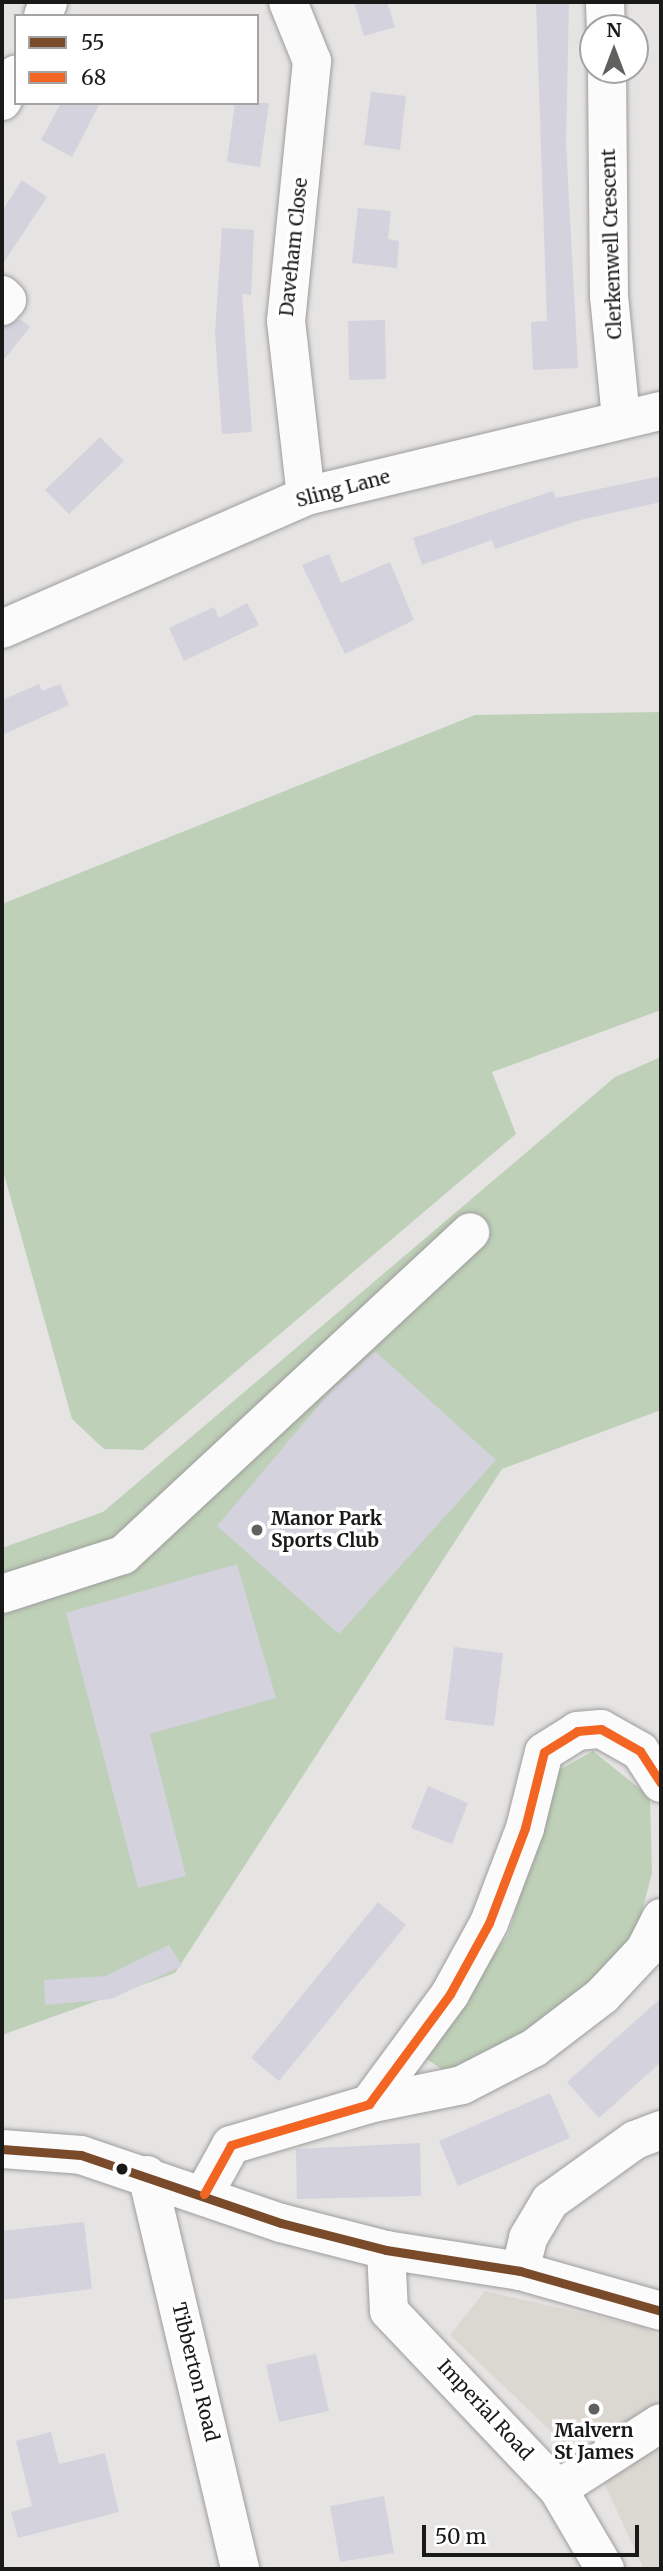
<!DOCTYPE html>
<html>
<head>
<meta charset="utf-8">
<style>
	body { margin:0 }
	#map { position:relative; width:663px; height:2571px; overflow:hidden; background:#e5e4e3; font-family:Merriweather,serif }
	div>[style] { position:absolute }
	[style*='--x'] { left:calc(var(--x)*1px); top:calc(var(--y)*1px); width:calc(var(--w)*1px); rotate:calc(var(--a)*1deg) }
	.built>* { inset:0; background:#dbd8d2 }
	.green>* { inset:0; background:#bed0b7 }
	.building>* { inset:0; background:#d4d2dd }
	.roads { filter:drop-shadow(0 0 2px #9e9d9c) drop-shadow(0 0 2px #9e9d9c) }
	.minor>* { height:38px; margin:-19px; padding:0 19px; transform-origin:19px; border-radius:19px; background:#fbfbfb }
	.major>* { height:38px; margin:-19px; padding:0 19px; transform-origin:19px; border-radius:19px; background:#fbfbfb }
	.bus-1>* { height:9px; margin:-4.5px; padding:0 4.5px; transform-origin:4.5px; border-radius:4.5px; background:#7a4b2a }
	.bus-2>* { height:9px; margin:-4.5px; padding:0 4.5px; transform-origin:4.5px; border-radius:4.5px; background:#f26522 }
	.dots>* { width:19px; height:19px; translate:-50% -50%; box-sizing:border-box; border:4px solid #fff; border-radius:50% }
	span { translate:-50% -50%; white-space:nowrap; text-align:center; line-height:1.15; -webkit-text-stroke:7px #fff; paint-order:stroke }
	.street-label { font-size:19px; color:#191918 }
	.poi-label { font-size:19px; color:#191918; font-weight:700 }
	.left { translate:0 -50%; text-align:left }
	.frame { position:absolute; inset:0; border:4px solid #191918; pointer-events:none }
	.legend { position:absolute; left:14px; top:14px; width:245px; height:91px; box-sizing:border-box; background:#fff; border:2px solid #a3a3a3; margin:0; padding:9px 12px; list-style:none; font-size:21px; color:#191918 }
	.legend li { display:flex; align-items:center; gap:14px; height:35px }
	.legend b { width:35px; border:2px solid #a3a3a3 }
	.north { position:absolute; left:579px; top:14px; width:70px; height:70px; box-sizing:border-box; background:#fff; border:2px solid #a3a3a3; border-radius:50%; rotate:0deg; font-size:19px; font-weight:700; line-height:28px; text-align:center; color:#191918 }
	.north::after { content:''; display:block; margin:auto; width:24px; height:32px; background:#60605f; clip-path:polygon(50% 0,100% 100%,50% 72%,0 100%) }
	.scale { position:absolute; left:422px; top:2525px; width:217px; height:32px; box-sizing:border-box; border:4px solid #191918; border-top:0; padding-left:9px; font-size:21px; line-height:24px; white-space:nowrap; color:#191918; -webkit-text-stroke:5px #fff; paint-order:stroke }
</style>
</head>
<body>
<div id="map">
	<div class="built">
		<i style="clip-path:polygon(485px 2291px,643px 2327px,661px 2337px,661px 2569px,644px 2569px,603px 2481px,450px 2335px)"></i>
	</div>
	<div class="green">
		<i style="clip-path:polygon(661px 712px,661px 1010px,492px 1072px,516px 1134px,143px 1450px,104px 1449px,72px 1419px,2px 1167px,2px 904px,475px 715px)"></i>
		<i style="clip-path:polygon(661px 1057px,661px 1410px,502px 1469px,175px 1973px,2px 2035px,2px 1548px,103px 1512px,615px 1077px)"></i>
		<i style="clip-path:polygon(593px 1751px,650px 1797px,652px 1873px,633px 1945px,566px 2009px,455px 2078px,422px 2056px,508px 1935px,559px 1770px)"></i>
	</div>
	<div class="building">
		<i style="clip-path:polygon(354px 2px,387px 2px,395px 27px,364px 36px)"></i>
		<i style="clip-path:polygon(536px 2px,569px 2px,566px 143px,578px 368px,533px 370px,531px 322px,547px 321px)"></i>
		<i style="clip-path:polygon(371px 92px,406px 96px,400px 150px,364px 145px)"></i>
		<i style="clip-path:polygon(61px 103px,100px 103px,72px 157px,41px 140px)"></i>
		<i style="clip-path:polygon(235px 103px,269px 103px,260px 167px,227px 162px)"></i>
		<i style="clip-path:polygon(22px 180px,47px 197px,2px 265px,2px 211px)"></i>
		<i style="clip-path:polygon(358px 208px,391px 211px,388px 239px,399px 241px,397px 268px,352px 263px)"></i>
		<i style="clip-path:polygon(222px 228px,254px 230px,251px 295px,242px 294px,252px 432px,222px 434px,215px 333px)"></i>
		<i style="clip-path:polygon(20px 319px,30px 327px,2px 362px,2px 327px)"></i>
		<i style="clip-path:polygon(385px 320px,386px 379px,349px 380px,348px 321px)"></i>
		<i style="clip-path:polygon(100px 437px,124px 461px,69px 514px,45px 490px)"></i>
		<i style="clip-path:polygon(661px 476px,661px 502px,580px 520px,495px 549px,492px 540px,422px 565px,413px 538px,553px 491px,556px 498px)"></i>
		<i style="clip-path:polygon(329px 554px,341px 583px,390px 562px,414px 620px,345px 654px,302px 565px)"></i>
		<i style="clip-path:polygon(247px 603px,259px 625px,184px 661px,169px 628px,214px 607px,219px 618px)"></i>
		<i style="clip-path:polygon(39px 684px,42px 691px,60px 684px,69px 705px,2px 735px,2px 700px)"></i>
		<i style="clip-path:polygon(375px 1351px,496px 1460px,339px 1634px,217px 1526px,329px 1393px)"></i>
		<i style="clip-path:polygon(237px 1564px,276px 1698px,150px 1734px,186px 1876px,138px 1888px,66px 1613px)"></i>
		<i style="clip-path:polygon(454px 1647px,503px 1653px,494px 1726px,445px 1720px)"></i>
		<i style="clip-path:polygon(428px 1786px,468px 1803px,452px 1844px,411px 1828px)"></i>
		<i style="clip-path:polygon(378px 1902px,406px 1925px,279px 2081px,251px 2058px)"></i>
		<i style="clip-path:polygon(169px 1945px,182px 1966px,111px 1999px,45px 2005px,44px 1980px,105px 1976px)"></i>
		<i style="clip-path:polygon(661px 1998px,661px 2062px,599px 2118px,567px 2082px)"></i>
		<i style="clip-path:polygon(550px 2093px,570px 2138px,458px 2186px,439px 2141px)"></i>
		<i style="clip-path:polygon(420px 2143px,421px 2196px,297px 2199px,296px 2149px)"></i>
		<i style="clip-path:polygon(84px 2222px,92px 2289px,2px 2300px,2px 2231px)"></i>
		<i style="clip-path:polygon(316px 2354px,329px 2411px,279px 2422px,266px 2365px)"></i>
		<i style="clip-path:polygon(51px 2432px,59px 2464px,105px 2453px,119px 2512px,18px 2538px,11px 2512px,32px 2506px,16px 2441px)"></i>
		<i style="clip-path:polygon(384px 2496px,394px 2553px,340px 2562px,330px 2506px)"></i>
	</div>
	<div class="roads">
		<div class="minor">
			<i style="--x:288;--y:2;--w:64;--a:67.9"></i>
			<i style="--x:312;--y:61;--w:261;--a:95.7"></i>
			<i style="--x:286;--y:321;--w:176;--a:83.5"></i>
			<i style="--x:605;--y:2;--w:26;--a:88"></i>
			<i style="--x:43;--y:16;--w:15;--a:-70"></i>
			<i style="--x:607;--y:70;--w:226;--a:89.5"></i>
			<i style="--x:609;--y:296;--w:123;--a:84.4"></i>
			<i style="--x:2;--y:101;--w:30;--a:-62"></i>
			<i style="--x:2;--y:295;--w:7;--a:45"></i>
			<i style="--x:7;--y:300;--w:8;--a:130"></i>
			<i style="--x:2;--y:629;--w:332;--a:-23.6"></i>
			<i style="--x:306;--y:496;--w:365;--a:-13.5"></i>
			<i style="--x:2;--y:1594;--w:127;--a:-17.9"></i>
			<i style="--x:123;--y:1555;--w:474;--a:-42.9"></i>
			<i style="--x:369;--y:2104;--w:95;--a:-11.5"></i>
			<i style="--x:462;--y:2085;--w:81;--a:-27.2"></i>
			<i style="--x:534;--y:2048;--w:86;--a:-37.4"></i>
			<i style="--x:602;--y:1996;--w:63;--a:-46.9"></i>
			<i style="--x:645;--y:1950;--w:36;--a:-63"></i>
			<i style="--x:147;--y:2175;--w:405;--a:76.7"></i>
			<i style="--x:204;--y:2194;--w:56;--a:-61.1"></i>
			<i style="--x:231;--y:2145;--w:144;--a:-16.5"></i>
			<i style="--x:369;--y:2104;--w:137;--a:-53.6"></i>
			<i style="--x:450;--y:1994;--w:81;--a:-61.2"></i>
			<i style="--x:489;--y:1923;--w:102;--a:-69.2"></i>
			<i style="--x:525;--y:1828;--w:78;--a:-76"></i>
			<i style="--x:544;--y:1752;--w:39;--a:-32"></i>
			<i style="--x:577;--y:1731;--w:24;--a:-5"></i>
			<i style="--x:601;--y:1729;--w:45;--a:29.4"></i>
			<i style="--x:640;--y:1751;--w:38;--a:57"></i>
			<i style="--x:386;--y:2250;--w:61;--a:87.2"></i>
			<i style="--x:389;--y:2311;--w:245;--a:46.5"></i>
			<i style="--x:558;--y:2489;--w:93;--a:59.6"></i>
			<i style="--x:520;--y:2271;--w:34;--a:-76"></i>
			<i style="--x:528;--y:2238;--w:43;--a:-59.3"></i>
			<i style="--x:550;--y:2201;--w:105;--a:-35.7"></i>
			<i style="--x:635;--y:2140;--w:28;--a:-21"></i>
			<i style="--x:558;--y:2489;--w:122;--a:-32.7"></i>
		</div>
		<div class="major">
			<i style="--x:2;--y:2149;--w:79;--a:4.3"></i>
			<i style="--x:81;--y:2155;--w:211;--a:18.8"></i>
			<i style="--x:281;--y:2223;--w:108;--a:14.4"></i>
			<i style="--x:386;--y:2250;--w:136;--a:8.9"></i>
			<i style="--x:520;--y:2271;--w:147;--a:15.8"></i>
		</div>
	</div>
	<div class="bus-1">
		<i style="--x:2;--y:2149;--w:79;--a:4.3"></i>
		<i style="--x:81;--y:2155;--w:211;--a:18.8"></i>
		<i style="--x:281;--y:2223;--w:108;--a:14.4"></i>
		<i style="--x:386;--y:2250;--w:136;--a:8.9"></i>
		<i style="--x:520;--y:2271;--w:147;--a:15.8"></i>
	</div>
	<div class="bus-2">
		<i style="--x:204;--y:2194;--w:56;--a:-61.1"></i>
		<i style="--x:231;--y:2145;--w:144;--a:-16.5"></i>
		<i style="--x:369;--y:2104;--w:137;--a:-53.6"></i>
		<i style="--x:450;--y:1994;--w:81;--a:-61.2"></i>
		<i style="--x:489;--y:1923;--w:102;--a:-69.2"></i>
		<i style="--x:525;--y:1828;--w:78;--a:-76"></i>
		<i style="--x:544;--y:1752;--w:39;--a:-32"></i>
		<i style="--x:577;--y:1731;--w:24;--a:-5"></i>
		<i style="--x:601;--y:1729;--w:45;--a:29.4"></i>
		<i style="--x:640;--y:1751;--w:38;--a:57"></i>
	</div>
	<div class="dots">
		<i style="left:257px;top:1530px;background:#60605f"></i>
		<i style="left:122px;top:2169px;background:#191918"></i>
		<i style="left:594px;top:2409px;background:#60605f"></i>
	</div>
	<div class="street-label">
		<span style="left:612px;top:244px;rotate:-92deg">Clerkenwell Crescent</span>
		<span style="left:294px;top:247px;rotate:-84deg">Daveham Close</span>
		<span style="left:343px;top:489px;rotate:-15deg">Sling Lane</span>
		<span style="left:195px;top:2372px;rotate:76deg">Tibberton Road</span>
		<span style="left:485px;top:2410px;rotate:47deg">Imperial Road</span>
	</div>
	<div class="poi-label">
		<span class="left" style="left:271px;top:1530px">Manor Park<br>Sports Club</span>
		<span style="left:594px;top:2442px">Malvern<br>St James</span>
	</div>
	<div class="frame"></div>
	<ul class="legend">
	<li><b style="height:9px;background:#7a4b2a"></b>55</li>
	<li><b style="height:9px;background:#f26522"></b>68</li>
	</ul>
	<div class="north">N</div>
	<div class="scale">50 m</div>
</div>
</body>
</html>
